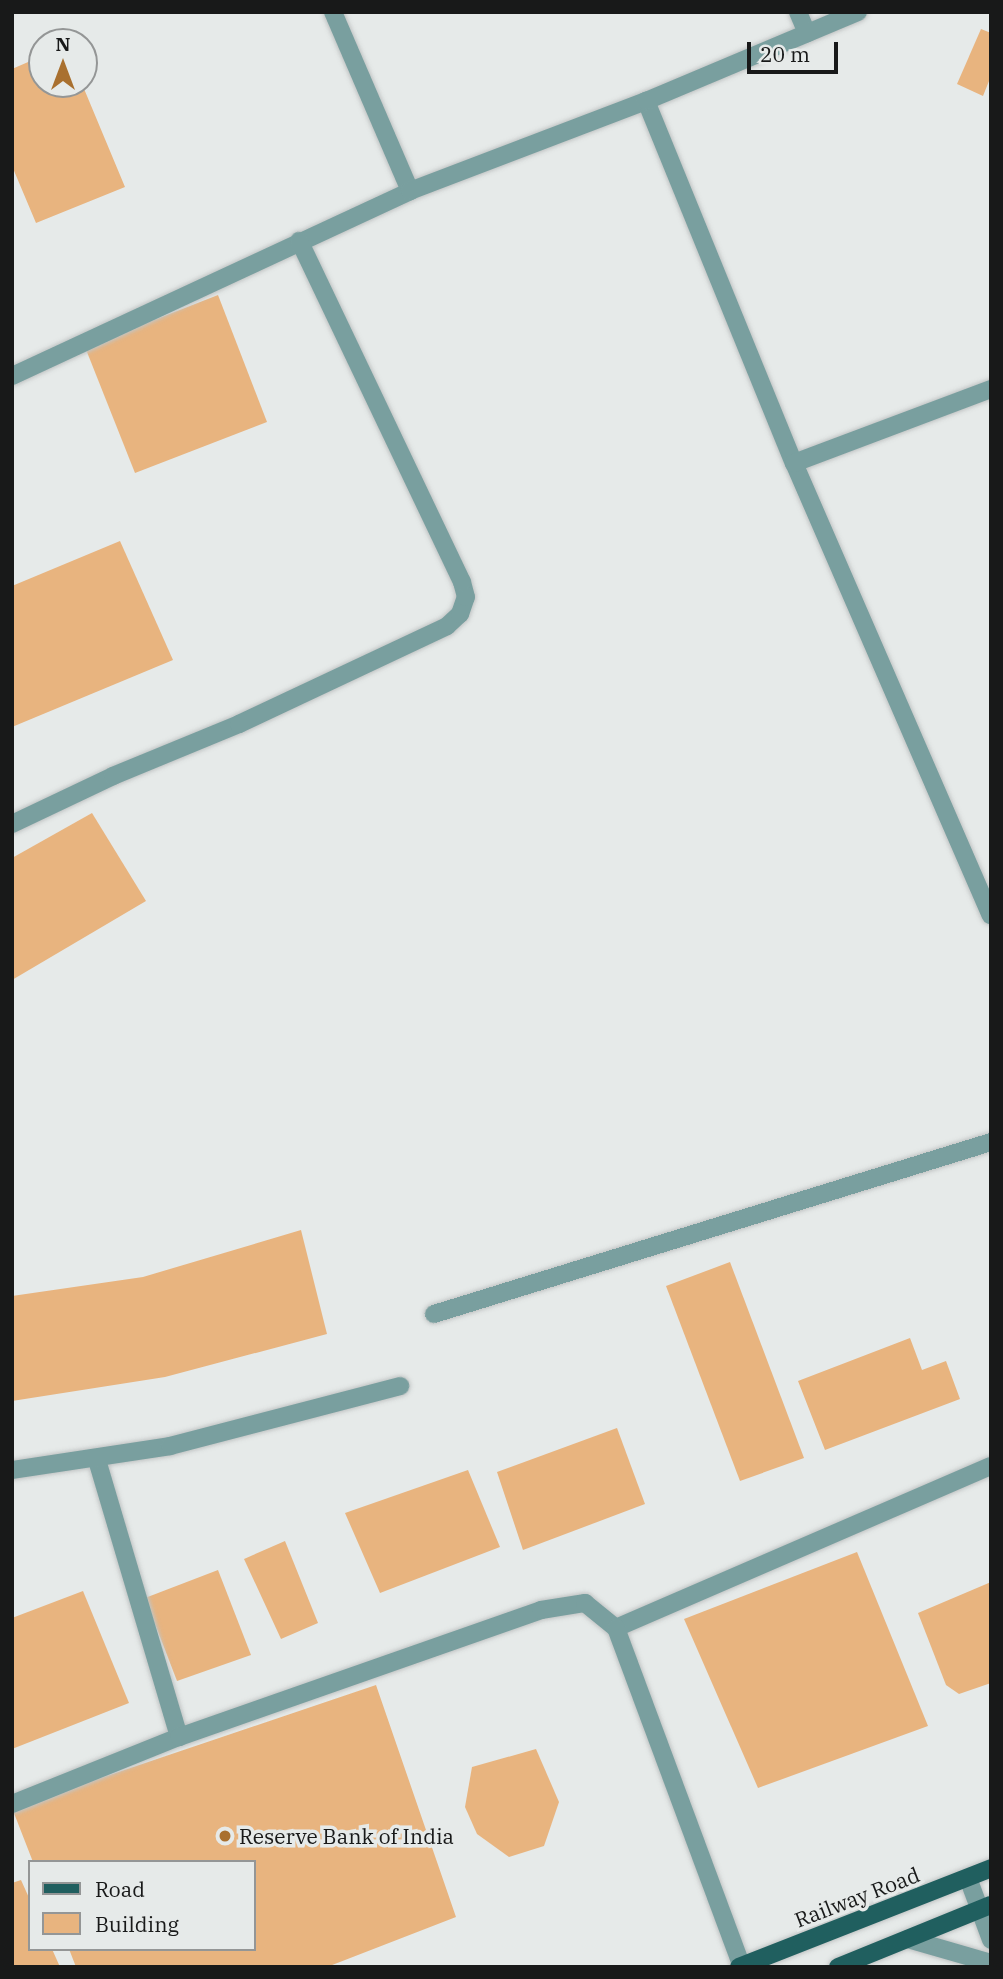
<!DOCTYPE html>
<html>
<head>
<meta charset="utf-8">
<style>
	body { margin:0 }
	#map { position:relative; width:1003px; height:1979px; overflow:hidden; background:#e6eae9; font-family:"IBM Plex Serif",serif }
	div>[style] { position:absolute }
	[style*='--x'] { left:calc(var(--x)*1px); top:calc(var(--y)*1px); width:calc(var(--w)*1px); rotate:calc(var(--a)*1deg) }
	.building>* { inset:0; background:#e8b47f }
	.roads { filter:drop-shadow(0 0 2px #c1c4c4) drop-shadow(0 0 2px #c1c4c4) }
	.minor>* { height:18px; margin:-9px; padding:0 9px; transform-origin:9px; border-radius:9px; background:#799f9f }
	.major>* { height:18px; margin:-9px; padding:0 9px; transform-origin:9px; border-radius:9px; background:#205f5f }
	.dots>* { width:19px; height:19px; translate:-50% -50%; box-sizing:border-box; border:4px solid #e6eae9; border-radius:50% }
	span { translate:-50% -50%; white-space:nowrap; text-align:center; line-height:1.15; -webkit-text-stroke:7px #e6eae9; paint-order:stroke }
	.poi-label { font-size:21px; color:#181919 }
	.left { translate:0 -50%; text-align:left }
	.street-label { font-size:21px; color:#181919 }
	.frame { position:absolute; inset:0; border:14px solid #181919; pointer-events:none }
	.legend { position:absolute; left:28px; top:1860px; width:228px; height:91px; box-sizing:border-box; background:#e6eae9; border:2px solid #949696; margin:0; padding:9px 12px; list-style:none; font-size:21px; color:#181919 }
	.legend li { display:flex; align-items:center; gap:14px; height:35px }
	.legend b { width:35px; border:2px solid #949696 }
	.north { position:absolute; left:28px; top:28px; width:70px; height:70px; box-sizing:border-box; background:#e6eae9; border:2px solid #949696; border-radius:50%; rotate:0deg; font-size:19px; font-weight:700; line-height:28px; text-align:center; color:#181919 }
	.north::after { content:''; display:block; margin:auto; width:24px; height:32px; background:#a9702f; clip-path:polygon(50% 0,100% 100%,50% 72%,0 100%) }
	.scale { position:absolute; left:747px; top:42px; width:91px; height:32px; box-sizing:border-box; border:4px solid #181919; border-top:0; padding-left:9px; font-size:21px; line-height:24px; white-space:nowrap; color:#181919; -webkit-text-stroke:5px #e6eae9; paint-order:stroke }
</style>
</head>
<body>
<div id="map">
	<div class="building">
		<i style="clip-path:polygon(981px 29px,991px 33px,991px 76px,983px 96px,957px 84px)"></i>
		<i style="clip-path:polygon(42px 56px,42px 84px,82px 84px,125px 187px,36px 223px,12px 166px,12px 69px)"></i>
		<i style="clip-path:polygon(218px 295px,267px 422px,135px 473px,85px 347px)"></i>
		<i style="clip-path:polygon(120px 541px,173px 660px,12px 727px,12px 586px)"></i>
		<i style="clip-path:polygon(92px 813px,146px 901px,12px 980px,12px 858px)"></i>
		<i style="clip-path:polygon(301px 1230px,327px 1334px,165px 1377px,12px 1401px,12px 1296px,143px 1277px)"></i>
		<i style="clip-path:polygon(730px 1262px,804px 1458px,740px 1481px,666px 1286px)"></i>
		<i style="clip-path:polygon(910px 1338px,922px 1370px,946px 1361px,960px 1399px,825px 1450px,798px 1381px)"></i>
		<i style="clip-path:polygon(617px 1428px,645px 1504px,523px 1550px,497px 1472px)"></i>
		<i style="clip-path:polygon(468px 1470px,500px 1547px,380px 1593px,345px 1513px)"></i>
		<i style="clip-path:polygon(285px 1541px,318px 1623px,281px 1639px,244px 1559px)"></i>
		<i style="clip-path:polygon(857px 1552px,928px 1726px,758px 1788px,684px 1619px)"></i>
		<i style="clip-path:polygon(218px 1570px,251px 1655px,177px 1681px,145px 1598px)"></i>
		<i style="clip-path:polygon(991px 1582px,991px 1683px,959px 1694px,946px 1685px,918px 1613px)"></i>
		<i style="clip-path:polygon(83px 1591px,129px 1703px,12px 1749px,12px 1618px)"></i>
		<i style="clip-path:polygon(376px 1685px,456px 1917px,327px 1967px,76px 1967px,69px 1949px,254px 1949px,254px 1862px,33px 1862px,12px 1808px)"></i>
		<i style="clip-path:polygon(536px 1749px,559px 1802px,544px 1846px,509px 1857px,477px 1834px,465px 1807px,472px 1767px)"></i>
		<i style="clip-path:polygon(21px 1880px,30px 1900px,30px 1949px,52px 1949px,60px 1967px,12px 1967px,12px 1883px)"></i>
	</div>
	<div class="roads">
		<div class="minor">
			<i style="--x:333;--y:12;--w:195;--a:66.7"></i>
			<i style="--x:798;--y:12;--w:23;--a:67"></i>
			<i style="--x:646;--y:101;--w:391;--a:67.8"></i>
			<i style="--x:794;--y:463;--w:493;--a:66.5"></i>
			<i style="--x:12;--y:376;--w:439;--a:-24.9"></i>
			<i style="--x:410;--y:191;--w:253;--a:-20.9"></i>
			<i style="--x:646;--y:101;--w:230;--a:-22.8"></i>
			<i style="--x:794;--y:463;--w:210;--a:-20.6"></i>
			<i style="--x:12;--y:824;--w:112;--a:-25.4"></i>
			<i style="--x:113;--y:776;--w:136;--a:-22.4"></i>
			<i style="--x:239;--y:724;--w:230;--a:-25.2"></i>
			<i style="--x:447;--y:626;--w:18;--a:-43"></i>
			<i style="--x:460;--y:614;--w:18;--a:-71"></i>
			<i style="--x:466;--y:597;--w:16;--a:-105"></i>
			<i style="--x:462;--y:582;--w:378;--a:-115.5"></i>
			<i style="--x:434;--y:1314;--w:583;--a:-17.16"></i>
			<i style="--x:97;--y:1460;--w:289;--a:73.5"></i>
			<i style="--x:12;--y:1470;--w:160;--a:-8.6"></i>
			<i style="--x:170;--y:1446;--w:238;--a:-14.6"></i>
			<i style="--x:616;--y:1628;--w:408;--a:-23.4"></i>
			<i style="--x:12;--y:1804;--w:180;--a:-21.9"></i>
			<i style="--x:179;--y:1737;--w:384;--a:-19.3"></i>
			<i style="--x:541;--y:1610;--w:45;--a:-9"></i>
			<i style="--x:585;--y:1603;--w:40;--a:39"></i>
			<i style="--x:616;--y:1628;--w:361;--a:69.6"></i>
			<i style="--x:968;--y:1878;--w:66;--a:69.6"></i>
			<i style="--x:908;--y:1939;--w:86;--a:16.1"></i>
		</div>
		<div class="major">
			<i style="--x:739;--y:1967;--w:271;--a:-21.4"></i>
			<i style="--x:838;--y:1967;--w:165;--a:-22.1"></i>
		</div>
	</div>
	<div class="dots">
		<i style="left:225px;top:1836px;background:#a9702f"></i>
	</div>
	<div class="poi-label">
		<span class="left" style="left:239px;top:1836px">Reserve Bank of India</span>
	</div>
	<div class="street-label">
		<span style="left:857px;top:1897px;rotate:-21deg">Railway Road</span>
	</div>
	<div class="frame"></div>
	<ul class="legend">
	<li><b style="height:9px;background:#205f5f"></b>Road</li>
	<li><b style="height:19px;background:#e8b47f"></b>Building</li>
	</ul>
	<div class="north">N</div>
	<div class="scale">20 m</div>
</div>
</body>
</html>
